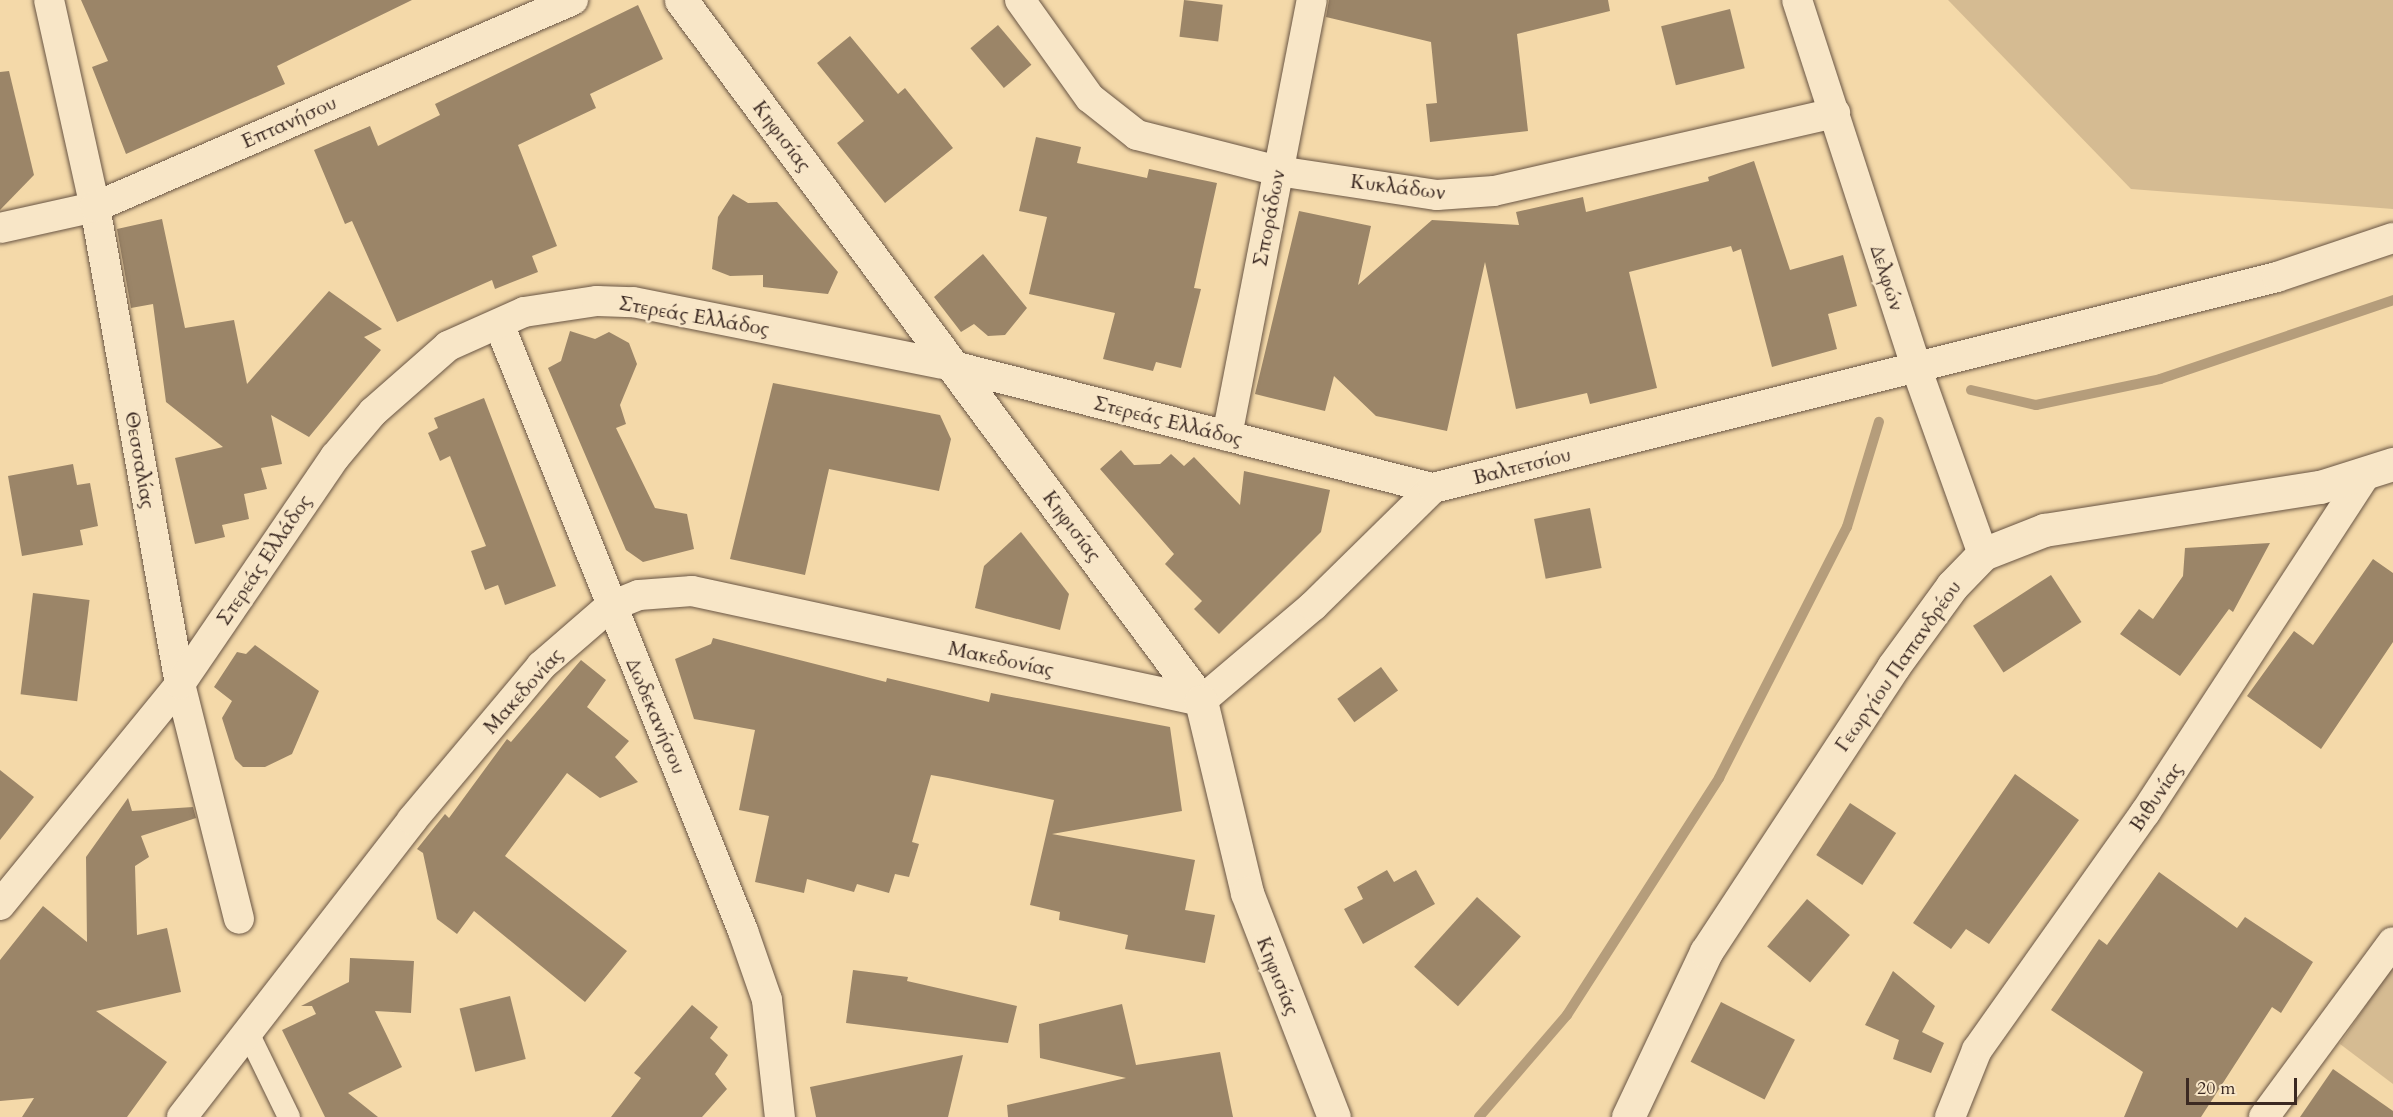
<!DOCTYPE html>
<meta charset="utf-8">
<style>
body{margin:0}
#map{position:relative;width:2393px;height:1117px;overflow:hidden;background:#f4d9a9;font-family:Cardo,serif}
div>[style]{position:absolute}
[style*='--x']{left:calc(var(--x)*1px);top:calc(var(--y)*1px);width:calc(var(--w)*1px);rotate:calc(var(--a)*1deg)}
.green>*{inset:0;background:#d5bb92}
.stream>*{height:10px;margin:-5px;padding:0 5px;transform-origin:5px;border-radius:5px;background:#b59d7b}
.building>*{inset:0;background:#9b8568;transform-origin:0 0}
.roads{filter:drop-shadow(0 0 2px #695544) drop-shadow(0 0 2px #695544)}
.pedestrian>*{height:22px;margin:-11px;padding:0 11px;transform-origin:11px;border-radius:11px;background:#f8e6c7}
.minor>*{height:30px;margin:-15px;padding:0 15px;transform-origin:15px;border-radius:15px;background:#f8e6c7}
.tertiary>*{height:33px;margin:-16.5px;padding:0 16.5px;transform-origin:16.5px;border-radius:16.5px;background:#f8e6c7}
span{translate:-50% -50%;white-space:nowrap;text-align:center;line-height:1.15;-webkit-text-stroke:5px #f8e6c7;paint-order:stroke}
.street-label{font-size:20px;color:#3b2922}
.scale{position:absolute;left:2186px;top:1078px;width:111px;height:27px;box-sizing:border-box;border:3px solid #3b2922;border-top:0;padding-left:8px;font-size:18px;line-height:21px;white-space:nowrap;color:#3b2922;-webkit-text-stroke:4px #f8e6c7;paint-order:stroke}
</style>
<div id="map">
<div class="green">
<div style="clip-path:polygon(1948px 0,2393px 0,2393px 209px,2131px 189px)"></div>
<div style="clip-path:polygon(2393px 965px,2393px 1084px,2340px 1044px)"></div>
</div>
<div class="stream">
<div style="--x:1971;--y:390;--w:67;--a:13"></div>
<div style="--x:2036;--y:405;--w:127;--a:-11.8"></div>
<div style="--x:2160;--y:379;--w:246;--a:-18.7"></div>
<div style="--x:1479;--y:1117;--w:135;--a:-49.2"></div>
<div style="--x:1567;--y:1015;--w:282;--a:-57.3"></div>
<div style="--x:1719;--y:778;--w:282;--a:-63"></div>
<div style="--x:1847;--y:527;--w:110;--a:-73.1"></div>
</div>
<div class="building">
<div style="clip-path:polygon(81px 0,412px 0,277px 66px,285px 84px,126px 154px,92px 67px,108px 61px)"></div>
<div style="left:1184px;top:0;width:39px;height:37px;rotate:7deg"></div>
<div style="clip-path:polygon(1329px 0,1608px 0,1610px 11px,1517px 34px,1528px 131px,1430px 142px,1426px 104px,1437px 103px,1431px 42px,1326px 17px)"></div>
<div style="clip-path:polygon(638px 5px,663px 59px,590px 94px,596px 108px,518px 145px,557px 246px,532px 256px,538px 272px,495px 289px,492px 280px,397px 322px,352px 221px,345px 224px,314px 150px,370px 126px,378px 146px,440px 115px,435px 104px)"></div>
<div style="left:1730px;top:9px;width:61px;height:71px;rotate:76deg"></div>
<div style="left:998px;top:25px;width:52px;height:36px;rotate:50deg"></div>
<div style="clip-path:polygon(850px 36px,898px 94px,905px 88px,953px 148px,885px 203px,837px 143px,864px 121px,817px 63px)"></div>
<div style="clip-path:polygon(9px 71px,34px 175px,0 210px,0 72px)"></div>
<div style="clip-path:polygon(1036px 137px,1081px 147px,1077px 163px,1147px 178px,1149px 169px,1217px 183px,1194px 288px,1201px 289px,1181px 368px,1156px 362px,1153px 371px,1103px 359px,1115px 313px,1029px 294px,1047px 217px,1019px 211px)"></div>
<div style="clip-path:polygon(1754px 161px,1790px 270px,1843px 255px,1857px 306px,1828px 314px,1837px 349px,1772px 367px,1741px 249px,1733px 252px,1731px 246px,1629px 272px,1657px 388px,1590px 404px,1587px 393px,1516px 409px,1485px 262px,1447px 431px,1376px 416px,1334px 376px,1325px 411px,1255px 394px,1299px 211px,1371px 226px,1358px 285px,1432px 220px,1519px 225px,1516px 212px,1583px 197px,1586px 212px,1709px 181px,1708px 177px)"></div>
<div style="clip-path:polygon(733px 194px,748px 203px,777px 202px,838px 272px,828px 294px,763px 287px,763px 275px,730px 276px,712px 269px,718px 217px)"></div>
<div style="clip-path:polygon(162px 219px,185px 328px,234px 320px,247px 384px,329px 291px,382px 329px,364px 337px,381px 350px,309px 437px,271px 415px,282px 464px,261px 468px,267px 489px,244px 494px,249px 519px,222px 525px,225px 537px,195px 544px,175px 458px,223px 447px,166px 402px,153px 304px,131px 308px,117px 229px)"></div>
<div style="clip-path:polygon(983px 254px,1027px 308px,1005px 335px,988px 336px,974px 324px,961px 332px,934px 297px)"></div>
<div style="clip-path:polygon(570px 331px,595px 339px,609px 332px,629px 343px,637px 364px,620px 405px,626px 424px,616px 428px,655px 508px,687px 514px,694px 549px,643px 562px,626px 550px,548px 368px,561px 361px)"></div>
<div style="clip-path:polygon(773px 383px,940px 415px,951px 439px,939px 491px,829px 469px,805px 575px,730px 559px)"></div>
<div style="clip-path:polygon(484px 398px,556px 586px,505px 605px,498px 585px,485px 590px,471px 551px,486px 546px,450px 456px,440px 461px,428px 433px,438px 428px,434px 418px)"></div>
<div style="clip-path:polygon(1121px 450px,1134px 465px,1160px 464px,1171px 454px,1184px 466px,1194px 457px,1240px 505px,1244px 471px,1330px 490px,1321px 532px,1219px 634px,1194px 609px,1202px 601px,1165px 564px,1174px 554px,1100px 469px)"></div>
<div style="clip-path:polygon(73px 464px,77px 485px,90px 483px,98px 526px,80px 530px,83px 545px,22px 556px,8px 476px)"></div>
<div style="left:1590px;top:508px;width:61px;height:57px;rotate:79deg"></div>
<div style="clip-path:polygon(1021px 532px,1069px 594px,1060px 630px,975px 608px,984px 566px)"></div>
<div style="clip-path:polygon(2270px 543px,2233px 612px,2229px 609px,2180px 676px,2120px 634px,2139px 609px,2153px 619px,2183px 576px,2185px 548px)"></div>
<div style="clip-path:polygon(2373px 559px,2393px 573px,2393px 642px,2321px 749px,2247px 696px,2294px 631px,2313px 645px)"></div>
<div style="left:2051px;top:575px;width:56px;height:93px;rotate:57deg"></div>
<div style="left:33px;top:593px;width:57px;height:102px;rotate:7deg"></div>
<div style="clip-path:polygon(713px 638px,886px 682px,887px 678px,989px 702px,991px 693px,1170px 727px,1182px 811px,1052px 834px,1195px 860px,1185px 910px,1215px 915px,1205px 963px,1125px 949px,1128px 935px,1059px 920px,1060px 912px,1030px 905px,1054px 800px,948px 778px,931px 775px,912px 842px,919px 844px,909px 877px,895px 874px,889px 893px,857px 884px,854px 892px,807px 879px,804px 893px,755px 882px,769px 816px,739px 810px,755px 730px,694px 719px,675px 659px,711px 644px)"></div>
<div style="clip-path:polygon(255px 645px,319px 691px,292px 754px,265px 767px,243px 767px,235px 759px,222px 718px,232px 701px,214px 687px,237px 652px,246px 654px)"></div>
<div style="clip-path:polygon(581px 660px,606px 680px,587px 707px,629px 741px,615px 757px,638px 782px,600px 798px,567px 773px,505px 856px,627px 951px,585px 1002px,474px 911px,457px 934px,437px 919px,423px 853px,417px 849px,445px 814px,449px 818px,507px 739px,511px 742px)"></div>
<div style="left:1381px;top:667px;width:29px;height:54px;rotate:54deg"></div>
<div style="clip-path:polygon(0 770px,34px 797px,0 840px)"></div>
<div style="clip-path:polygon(2015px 774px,2079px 820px,1989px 944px,1966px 929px,1951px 949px,1913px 923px)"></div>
<div style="clip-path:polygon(128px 798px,132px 811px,193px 807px,196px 818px,141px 836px,149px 857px,135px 866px,137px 935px,167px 928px,181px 992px,96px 1011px,167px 1062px,127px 1117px,22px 1117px,34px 1098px,0 1101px,0 960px,43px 906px,87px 942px,86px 857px)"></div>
<div style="left:1850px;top:803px;width:55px;height:62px;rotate:33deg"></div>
<div style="clip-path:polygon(1387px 870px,1394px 882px,1416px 870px,1435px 904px,1363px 944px,1344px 909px,1363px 899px,1357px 887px)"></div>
<div style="clip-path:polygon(2159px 872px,2237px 928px,2245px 917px,2313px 962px,2281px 1013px,2272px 1007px,2201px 1117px,2124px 1117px,2143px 1072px,2051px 1010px,2099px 939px,2107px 945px)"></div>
<div style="left:1477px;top:897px;width:59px;height:94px;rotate:42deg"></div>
<div style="left:1807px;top:899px;width:56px;height:62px;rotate:40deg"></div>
<div style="clip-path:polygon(350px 958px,414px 961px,411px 1013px,375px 1011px,402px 1067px,348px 1093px,378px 1117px,325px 1117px,282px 1030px,316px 1014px,312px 1006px,301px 1006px,349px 982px)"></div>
<div style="clip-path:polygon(853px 970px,908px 977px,907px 981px,1017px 1006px,1008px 1043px,846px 1023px)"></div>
<div style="clip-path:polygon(1893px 971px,1935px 1006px,1922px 1032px,1944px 1043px,1931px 1073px,1893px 1059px,1899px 1040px,1865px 1025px)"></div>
<div style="left:510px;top:996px;width:65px;height:52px;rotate:76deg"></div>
<div style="left:1721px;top:1002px;width:83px;height:67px;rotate:27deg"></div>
<div style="clip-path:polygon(1122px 1004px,1136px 1065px,1220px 1052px,1233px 1117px,1008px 1117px,1007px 1105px,1126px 1078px,1040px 1058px,1039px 1024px)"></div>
<div style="clip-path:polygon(692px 1005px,718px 1027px,710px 1038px,728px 1055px,715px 1074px,727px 1089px,702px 1117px,611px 1117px,641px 1078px,634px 1073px)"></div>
<div style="clip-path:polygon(963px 1055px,948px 1117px,816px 1117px,810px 1087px)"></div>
<div style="clip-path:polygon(2333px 1069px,2393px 1111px,2393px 1117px,2300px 1117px)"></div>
</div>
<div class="roads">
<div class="pedestrian">
<div style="--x:249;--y:1035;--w:91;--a:64"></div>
</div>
<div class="minor">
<div style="--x:49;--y:0;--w:212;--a:77.5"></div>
<div style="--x:95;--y:207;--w:485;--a:79.9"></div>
<div style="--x:180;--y:684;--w:242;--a:75.9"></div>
<div style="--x:1020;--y:0;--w:120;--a:54.5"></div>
<div style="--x:1090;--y:98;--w:60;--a:38.2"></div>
<div style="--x:1137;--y:135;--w:146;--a:14.3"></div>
<div style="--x:1278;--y:171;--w:161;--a:8.6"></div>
<div style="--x:1437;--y:195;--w:57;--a:-4"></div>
<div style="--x:1494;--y:191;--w:350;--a:-12.9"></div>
<div style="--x:1797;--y:0;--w:389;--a:72"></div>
<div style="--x:1917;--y:370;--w:195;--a:70.3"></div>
<div style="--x:0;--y:228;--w:97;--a:-12.5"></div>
<div style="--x:95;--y:207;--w:521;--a:-23.42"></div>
<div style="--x:499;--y:324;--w:654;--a:68.1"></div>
<div style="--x:743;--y:931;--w:73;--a:70.8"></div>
<div style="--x:767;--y:1000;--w:118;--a:83.7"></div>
<div style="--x:1227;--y:436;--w:444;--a:-79"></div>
<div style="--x:0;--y:905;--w:285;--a:-50.8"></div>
<div style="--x:180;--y:684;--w:275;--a:-55.7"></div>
<div style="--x:335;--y:457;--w:59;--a:-49.8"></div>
<div style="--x:373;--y:412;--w:100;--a:-41.3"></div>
<div style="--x:448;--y:346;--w:83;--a:-24.1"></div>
<div style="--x:524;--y:312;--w:74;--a:-8.6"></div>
<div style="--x:597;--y:301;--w:36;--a:2"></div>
<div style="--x:633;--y:302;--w:326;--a:11.3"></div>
<div style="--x:953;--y:366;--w:495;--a:14.3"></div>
<div style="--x:182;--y:1117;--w:376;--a:-52.2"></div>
<div style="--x:412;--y:820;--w:201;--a:-50"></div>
<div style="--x:541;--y:666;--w:90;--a:-40.9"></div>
<div style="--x:609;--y:607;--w:32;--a:-22"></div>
<div style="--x:639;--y:595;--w:53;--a:-4.3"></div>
<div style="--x:692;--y:591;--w:521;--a:12.19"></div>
<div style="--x:1201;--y:701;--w:147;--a:-40.3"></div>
<div style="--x:1313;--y:606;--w:168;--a:-44.5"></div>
<div style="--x:1433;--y:488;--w:870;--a:-14.04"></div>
<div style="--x:2277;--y:277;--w:122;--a:-18.6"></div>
<div style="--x:1950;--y:1117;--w:72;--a:-68.1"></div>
<div style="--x:1977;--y:1050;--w:291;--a:-54.7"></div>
<div style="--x:2145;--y:813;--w:402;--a:-56.9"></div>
<div style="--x:2264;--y:1117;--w:217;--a:-53.6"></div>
</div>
<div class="tertiary">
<div style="--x:681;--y:0;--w:873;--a:53.43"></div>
<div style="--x:1201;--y:701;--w:197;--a:76.5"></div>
<div style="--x:1247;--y:893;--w:240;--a:68.8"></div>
<div style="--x:1628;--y:1117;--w:183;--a:-64.7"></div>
<div style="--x:1706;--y:952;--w:341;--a:-56.7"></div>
<div style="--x:1893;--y:667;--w:100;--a:-53.9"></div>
<div style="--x:1952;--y:586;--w:45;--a:-45.9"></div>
<div style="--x:1983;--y:554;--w:66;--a:-21.5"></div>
<div style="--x:2044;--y:530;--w:279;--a:-8.9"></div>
<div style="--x:2320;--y:487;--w:77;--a:-17.5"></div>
</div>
</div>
<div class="street-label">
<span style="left:289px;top:122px;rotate:-24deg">Επτανήσου</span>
<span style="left:782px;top:136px;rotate:53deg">Κηφισίας</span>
<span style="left:1398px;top:187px;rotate:7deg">Κυκλάδων</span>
<span style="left:1269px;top:218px;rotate:-79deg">Σποράδων</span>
<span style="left:1887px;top:278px;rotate:72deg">Δελφών</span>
<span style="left:694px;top:316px;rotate:10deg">Στερεάς Ελλάδος</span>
<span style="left:1168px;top:421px;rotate:14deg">Στερεάς Ελλάδος</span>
<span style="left:140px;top:460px;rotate:80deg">Θεσσαλίας</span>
<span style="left:1522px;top:466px;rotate:-14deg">Βαλτετσίου</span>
<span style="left:1072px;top:526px;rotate:53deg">Κηφισίας</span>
<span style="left:264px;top:560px;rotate:-56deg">Στερεάς Ελλάδος</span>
<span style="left:1001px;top:659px;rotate:12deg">Μακεδονίας</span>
<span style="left:1898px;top:666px;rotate:-55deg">Γεωργίου Παπανδρέου</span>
<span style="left:523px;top:691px;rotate:-48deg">Μακεδονίας</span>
<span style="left:656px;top:716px;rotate:67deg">Δωδεκανήσου</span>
<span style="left:2156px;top:797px;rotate:-56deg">Βιθυνίας</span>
<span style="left:1278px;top:976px;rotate:68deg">Κηφισίας</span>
</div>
<div class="scale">20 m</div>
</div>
